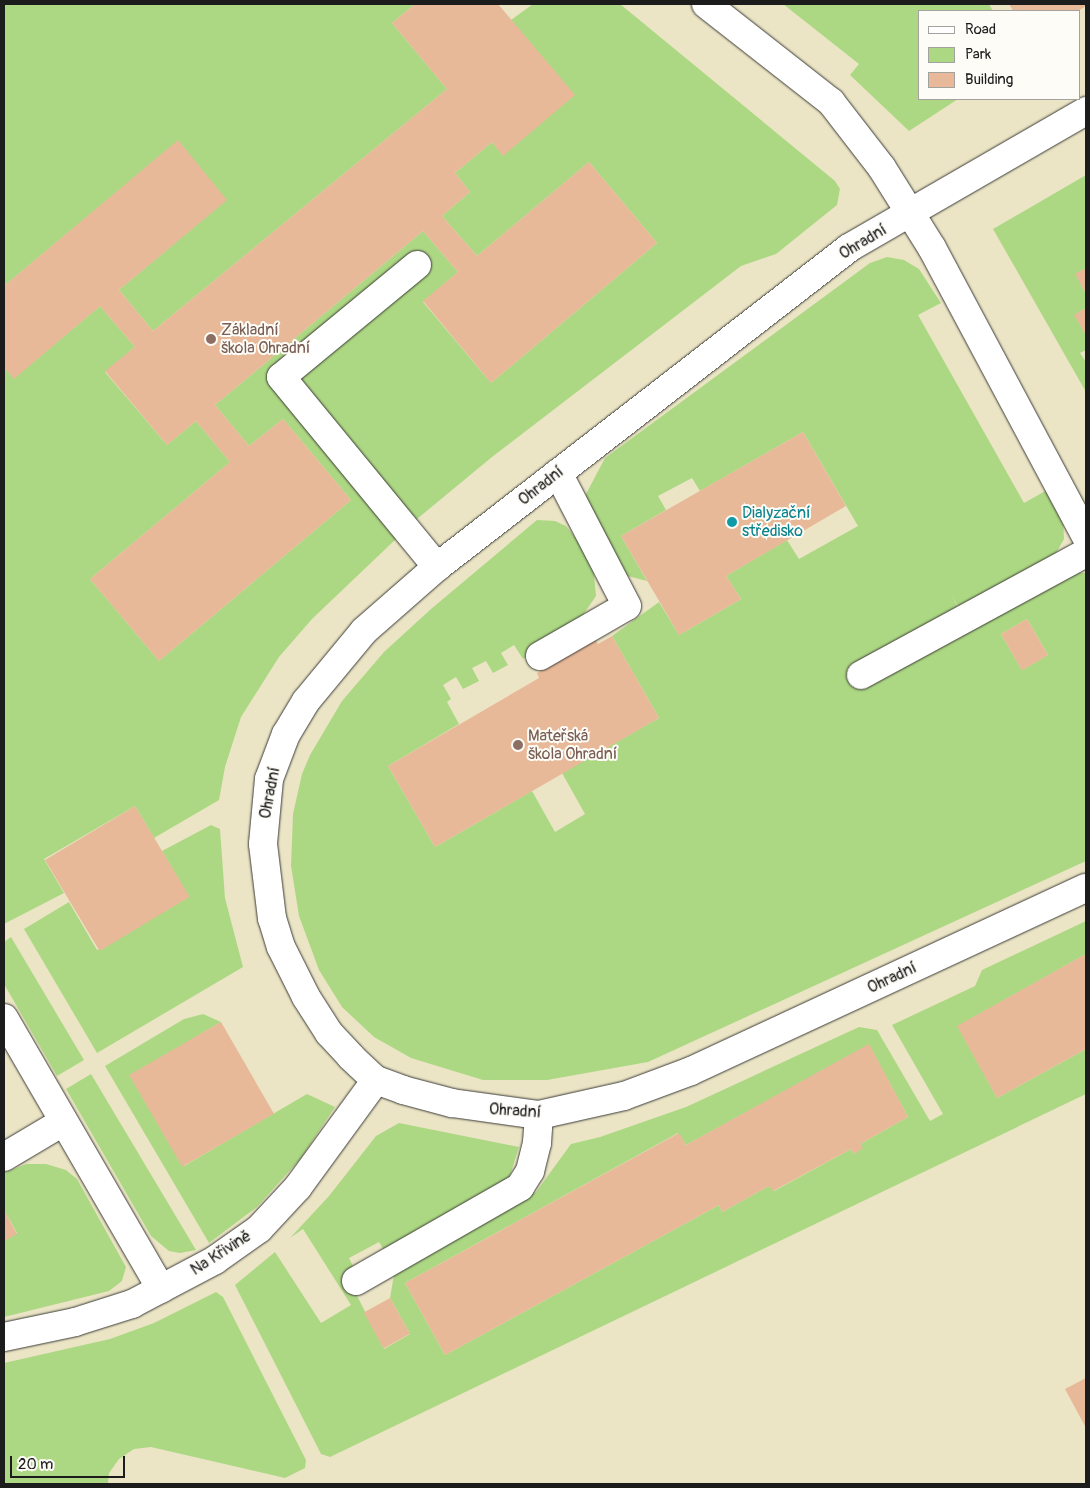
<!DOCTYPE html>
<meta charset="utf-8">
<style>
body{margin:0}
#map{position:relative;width:1090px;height:1488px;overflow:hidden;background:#ebe5c6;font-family:Pangolin,sans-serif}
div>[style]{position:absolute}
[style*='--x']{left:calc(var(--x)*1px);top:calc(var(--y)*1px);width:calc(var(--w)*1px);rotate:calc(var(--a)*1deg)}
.green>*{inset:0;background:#add883}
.building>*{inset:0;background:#e8b998;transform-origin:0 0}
.roads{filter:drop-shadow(0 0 1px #3b3a36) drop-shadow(0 0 1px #3b3a36)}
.minor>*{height:28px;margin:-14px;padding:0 14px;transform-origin:14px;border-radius:14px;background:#fff}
.dots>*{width:14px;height:14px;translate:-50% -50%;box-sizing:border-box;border:2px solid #fdfcf7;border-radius:50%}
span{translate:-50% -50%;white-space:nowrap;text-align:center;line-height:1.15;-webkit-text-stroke:4px #fdfcf7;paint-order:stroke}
.street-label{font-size:16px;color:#1c1c1c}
.education-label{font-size:16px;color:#785e54}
.left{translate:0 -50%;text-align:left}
.culture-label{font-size:16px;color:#0d838f}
.frame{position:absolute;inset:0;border:5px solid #1c1c1c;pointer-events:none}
.legend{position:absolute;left:918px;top:10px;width:162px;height:90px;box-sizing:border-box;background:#fdfcf7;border:1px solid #a3a29f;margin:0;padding:6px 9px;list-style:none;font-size:15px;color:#1c1c1c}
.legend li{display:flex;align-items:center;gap:10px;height:25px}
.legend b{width:25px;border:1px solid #a3a29f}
.scale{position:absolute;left:10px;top:1456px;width:115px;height:22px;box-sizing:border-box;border:2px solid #1c1c1c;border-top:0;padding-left:6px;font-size:15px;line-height:18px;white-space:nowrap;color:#1c1c1c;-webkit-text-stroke:4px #fdfcf7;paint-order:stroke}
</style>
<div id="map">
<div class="green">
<div style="clip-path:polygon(4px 4px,415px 4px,392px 23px,447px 89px,153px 331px,119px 290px,226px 200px,178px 141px,4px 286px)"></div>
<div style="clip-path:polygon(533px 4px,620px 4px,835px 181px,840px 189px,837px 205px,776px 254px,741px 266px,492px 457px,417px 519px,312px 619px,279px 657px,241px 717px,225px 767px,219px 800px,154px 838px,135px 806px,44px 859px,64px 893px,4px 924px,4px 367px,14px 378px,100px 306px,135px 347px,105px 372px,167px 445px,196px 421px,230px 462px,90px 579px,159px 661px,351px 500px,283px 419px,249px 446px,215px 405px,423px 231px,458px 272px,423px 302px,491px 383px,657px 243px,589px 162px,477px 256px,442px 216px,470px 192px,455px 173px,492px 142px,503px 155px,511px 20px)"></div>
<div style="clip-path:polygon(783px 4px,989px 4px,993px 11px,919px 11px,919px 99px,958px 99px,909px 131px,850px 75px,859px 64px)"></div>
<div style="clip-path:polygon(1086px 175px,1086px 268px,1076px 274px,1086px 294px,1086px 308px,1075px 315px,1086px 335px,1086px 350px,1080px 353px,1086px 362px,1086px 392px,993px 229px)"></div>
<div style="clip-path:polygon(evenodd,887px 257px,904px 260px,919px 269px,941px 303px,918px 315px,1024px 503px,1049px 489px,1063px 517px,1064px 539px,1055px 555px,961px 611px,951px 595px,969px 627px,1068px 573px,1086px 573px,1086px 861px,648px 1062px,547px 1080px,483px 1080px,411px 1058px,374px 1037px,342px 1007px,319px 970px,299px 916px,291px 866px,293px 814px,302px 774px,310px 755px,342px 701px,384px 652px,431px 609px,537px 520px,555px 521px,566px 526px,587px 552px,593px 565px,596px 596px,574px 628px,523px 659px,514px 645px,501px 653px,508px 665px,493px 673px,486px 661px,472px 668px,479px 681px,463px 689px,456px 677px,443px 685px,451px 699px,447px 702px,459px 724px,388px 766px,435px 847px,532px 791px,555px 832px,585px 814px,562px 773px,659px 718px,612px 636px,659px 602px,679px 635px,741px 599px,726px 576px,787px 540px,799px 559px,858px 526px,803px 432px,700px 491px,692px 478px,658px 496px,666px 510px,621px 536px,647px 581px,620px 574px,588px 507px,586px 494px,605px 458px,870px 263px,887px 257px,1027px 619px,1048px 655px,1022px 670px,1001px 634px,1027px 619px)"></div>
<div style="clip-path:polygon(211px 825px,220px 829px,225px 898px,243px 967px,97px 1053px,24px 929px,69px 902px,97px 950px,189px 897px,162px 851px)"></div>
<div style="clip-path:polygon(evenodd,1086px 921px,1086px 954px,958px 1026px,997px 1098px,1086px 1049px,1086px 1094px,330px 1457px,321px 1454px,235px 1285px,275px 1252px,321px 1323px,351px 1305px,303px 1229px,290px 1238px,329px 1196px,376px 1136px,399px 1123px,519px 1147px,507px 1185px,385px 1252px,379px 1242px,349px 1258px,354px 1268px,346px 1274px,384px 1349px,410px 1334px,390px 1298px,395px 1269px,536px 1192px,571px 1144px,600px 1137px,686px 1107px,859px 1027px,877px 1030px,930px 1121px,943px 1114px,892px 1025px,975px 986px,982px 970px,1086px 921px,869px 1045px,908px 1117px,860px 1144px,862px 1148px,854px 1154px,851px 1149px,774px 1191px,769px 1186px,722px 1212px,719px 1205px,445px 1355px,405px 1283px,678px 1133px,686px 1145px,869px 1045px)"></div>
<div style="clip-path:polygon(11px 937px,84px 1060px,57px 1076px,4px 984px,4px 942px)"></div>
<div style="clip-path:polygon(203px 1014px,221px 1022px,130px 1076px,184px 1166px,307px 1094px,335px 1107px,301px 1158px,257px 1207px,209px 1243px,105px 1066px,184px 1019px)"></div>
<div style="clip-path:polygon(91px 1074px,196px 1250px,180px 1253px,169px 1251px,151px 1236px,66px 1089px)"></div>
<div style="clip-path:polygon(26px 1164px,46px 1164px,66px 1170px,77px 1179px,126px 1267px,122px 1281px,109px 1291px,4px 1317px,4px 1241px,17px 1233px,4px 1210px,4px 1173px)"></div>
<div style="clip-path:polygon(216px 1292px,223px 1297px,306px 1460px,305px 1468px,285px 1478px,151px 1447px,134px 1449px,119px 1459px,109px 1473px,108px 1484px,4px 1484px,4px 1363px,110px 1339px,154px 1323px)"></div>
</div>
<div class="building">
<div style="clip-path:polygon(415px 4px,498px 4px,575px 95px,503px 156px,492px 142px,455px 173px,470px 192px,442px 216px,477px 256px,589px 162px,657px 243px,491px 383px,423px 301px,458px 272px,423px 231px,215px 405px,249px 446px,283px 419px,351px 500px,159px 661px,90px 579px,230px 462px,196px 421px,167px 445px,105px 371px,135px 347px,100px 306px,14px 379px,4px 367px,4px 286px,178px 140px,227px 200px,119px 290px,153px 331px,447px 89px,392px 23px)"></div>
<div style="clip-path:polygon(1009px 4px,1086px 4px,1086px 6px,1078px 11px,1013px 11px)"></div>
<div style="clip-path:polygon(1086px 268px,1086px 294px,1075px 274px)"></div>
<div style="clip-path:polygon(1086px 308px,1086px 335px,1074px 315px)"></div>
<div style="clip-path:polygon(803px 432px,846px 506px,726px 576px,741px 599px,679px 635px,621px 536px)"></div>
<div style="left:1027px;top:619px;width:42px;height:30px;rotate:60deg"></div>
<div style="clip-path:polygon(612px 636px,659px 718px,435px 847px,388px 766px,539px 678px,537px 673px,595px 639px,598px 644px)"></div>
<div style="left:135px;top:806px;width:106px;height:105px;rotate:59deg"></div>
<div style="clip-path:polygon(1086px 954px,1086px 1049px,997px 1098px,957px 1026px)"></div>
<div style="left:221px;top:1022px;width:106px;height:106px;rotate:60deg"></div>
<div style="clip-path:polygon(869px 1044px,908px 1117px,860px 1144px,863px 1148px,854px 1154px,851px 1149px,773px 1191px,769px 1186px,722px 1212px,719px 1205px,445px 1355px,405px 1283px,679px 1133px,686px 1145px)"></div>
<div style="clip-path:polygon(4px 1210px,17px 1234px,4px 1241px)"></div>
<div style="left:390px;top:1298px;width:41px;height:30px;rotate:61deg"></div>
<div style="clip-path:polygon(1086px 1378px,1086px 1428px,1065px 1389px)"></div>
</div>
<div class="roads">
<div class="minor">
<div style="--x:706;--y:4;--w:159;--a:38.1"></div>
<div style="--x:831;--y:102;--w:83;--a:52.3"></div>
<div style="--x:882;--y:168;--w:94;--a:58"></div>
<div style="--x:932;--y:248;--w:327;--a:61.9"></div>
<div style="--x:1086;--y:111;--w:274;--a:150"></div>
<div style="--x:849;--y:248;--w:521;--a:142.25"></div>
<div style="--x:437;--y:567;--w:97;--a:138.8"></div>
<div style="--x:364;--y:631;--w:91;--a:129.6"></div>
<div style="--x:306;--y:701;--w:39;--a:121"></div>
<div style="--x:286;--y:734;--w:48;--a:110.7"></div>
<div style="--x:269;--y:779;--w:65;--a:95.3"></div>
<div style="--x:263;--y:844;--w:75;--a:83.1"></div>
<div style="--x:272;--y:918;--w:30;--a:73"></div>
<div style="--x:281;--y:947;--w:56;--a:63.4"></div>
<div style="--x:306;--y:997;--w:43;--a:57.4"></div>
<div style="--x:329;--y:1033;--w:33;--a:47"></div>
<div style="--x:351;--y:1057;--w:34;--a:43"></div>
<div style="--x:376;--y:1080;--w:29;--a:20"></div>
<div style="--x:403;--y:1090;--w:51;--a:14.9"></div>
<div style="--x:452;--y:1103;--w:88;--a:7.9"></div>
<div style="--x:539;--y:1115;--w:87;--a:-12.6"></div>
<div style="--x:624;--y:1096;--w:72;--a:-20.5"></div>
<div style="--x:691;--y:1071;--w:435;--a:-24.9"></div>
<div style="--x:417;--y:265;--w:176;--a:140.5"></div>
<div style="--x:281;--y:377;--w:246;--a:50.6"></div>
<div style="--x:540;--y:656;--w:100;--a:-29.9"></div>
<div style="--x:627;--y:606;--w:150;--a:-117.4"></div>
<div style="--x:861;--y:675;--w:256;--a:-28.5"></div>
<div style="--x:4;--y:1018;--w:313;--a:59.9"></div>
<div style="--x:4;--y:1157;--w:69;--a:-30.7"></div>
<div style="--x:356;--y:1281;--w:189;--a:-29.8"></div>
<div style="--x:520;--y:1187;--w:19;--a:-58"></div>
<div style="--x:530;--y:1171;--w:29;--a:-76"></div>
<div style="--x:537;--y:1143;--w:28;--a:-86"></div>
<div style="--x:4;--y:1337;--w:73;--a:-11.9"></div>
<div style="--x:75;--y:1322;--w:60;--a:-17.5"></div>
<div style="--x:132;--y:1304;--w:94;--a:-27.9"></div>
<div style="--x:215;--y:1260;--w:54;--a:-35.2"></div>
<div style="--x:259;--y:1229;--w:57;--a:-47.1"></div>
<div style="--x:298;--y:1187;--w:132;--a:-53.9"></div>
</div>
</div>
<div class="dots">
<div style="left:211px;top:339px;background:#8d6e63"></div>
<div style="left:732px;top:522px;background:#0f9aa8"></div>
<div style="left:518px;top:745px;background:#8d6e63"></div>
</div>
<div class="street-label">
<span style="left:863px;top:242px;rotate:-31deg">Ohradní</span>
<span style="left:541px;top:486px;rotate:-38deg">Ohradní</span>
<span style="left:270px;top:793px;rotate:-79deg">Ohradní</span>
<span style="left:892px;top:978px;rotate:-25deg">Ohradní</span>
<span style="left:515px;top:1111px;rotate:4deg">Ohradní</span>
<span style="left:221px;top:1253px;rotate:-33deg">Na Křivině</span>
</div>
<div class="education-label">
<span class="left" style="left:221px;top:339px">Základní<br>škola Ohradní</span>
<span class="left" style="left:528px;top:745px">Mateřská<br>škola Ohradní</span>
</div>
<div class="culture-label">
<span class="left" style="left:742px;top:522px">Dialyzační<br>středisko</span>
</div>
<div class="frame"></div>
<ul class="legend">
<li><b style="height:6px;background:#fff"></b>Road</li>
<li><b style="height:14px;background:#add883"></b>Park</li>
<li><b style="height:14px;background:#e8b998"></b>Building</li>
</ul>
<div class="scale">20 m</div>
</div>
